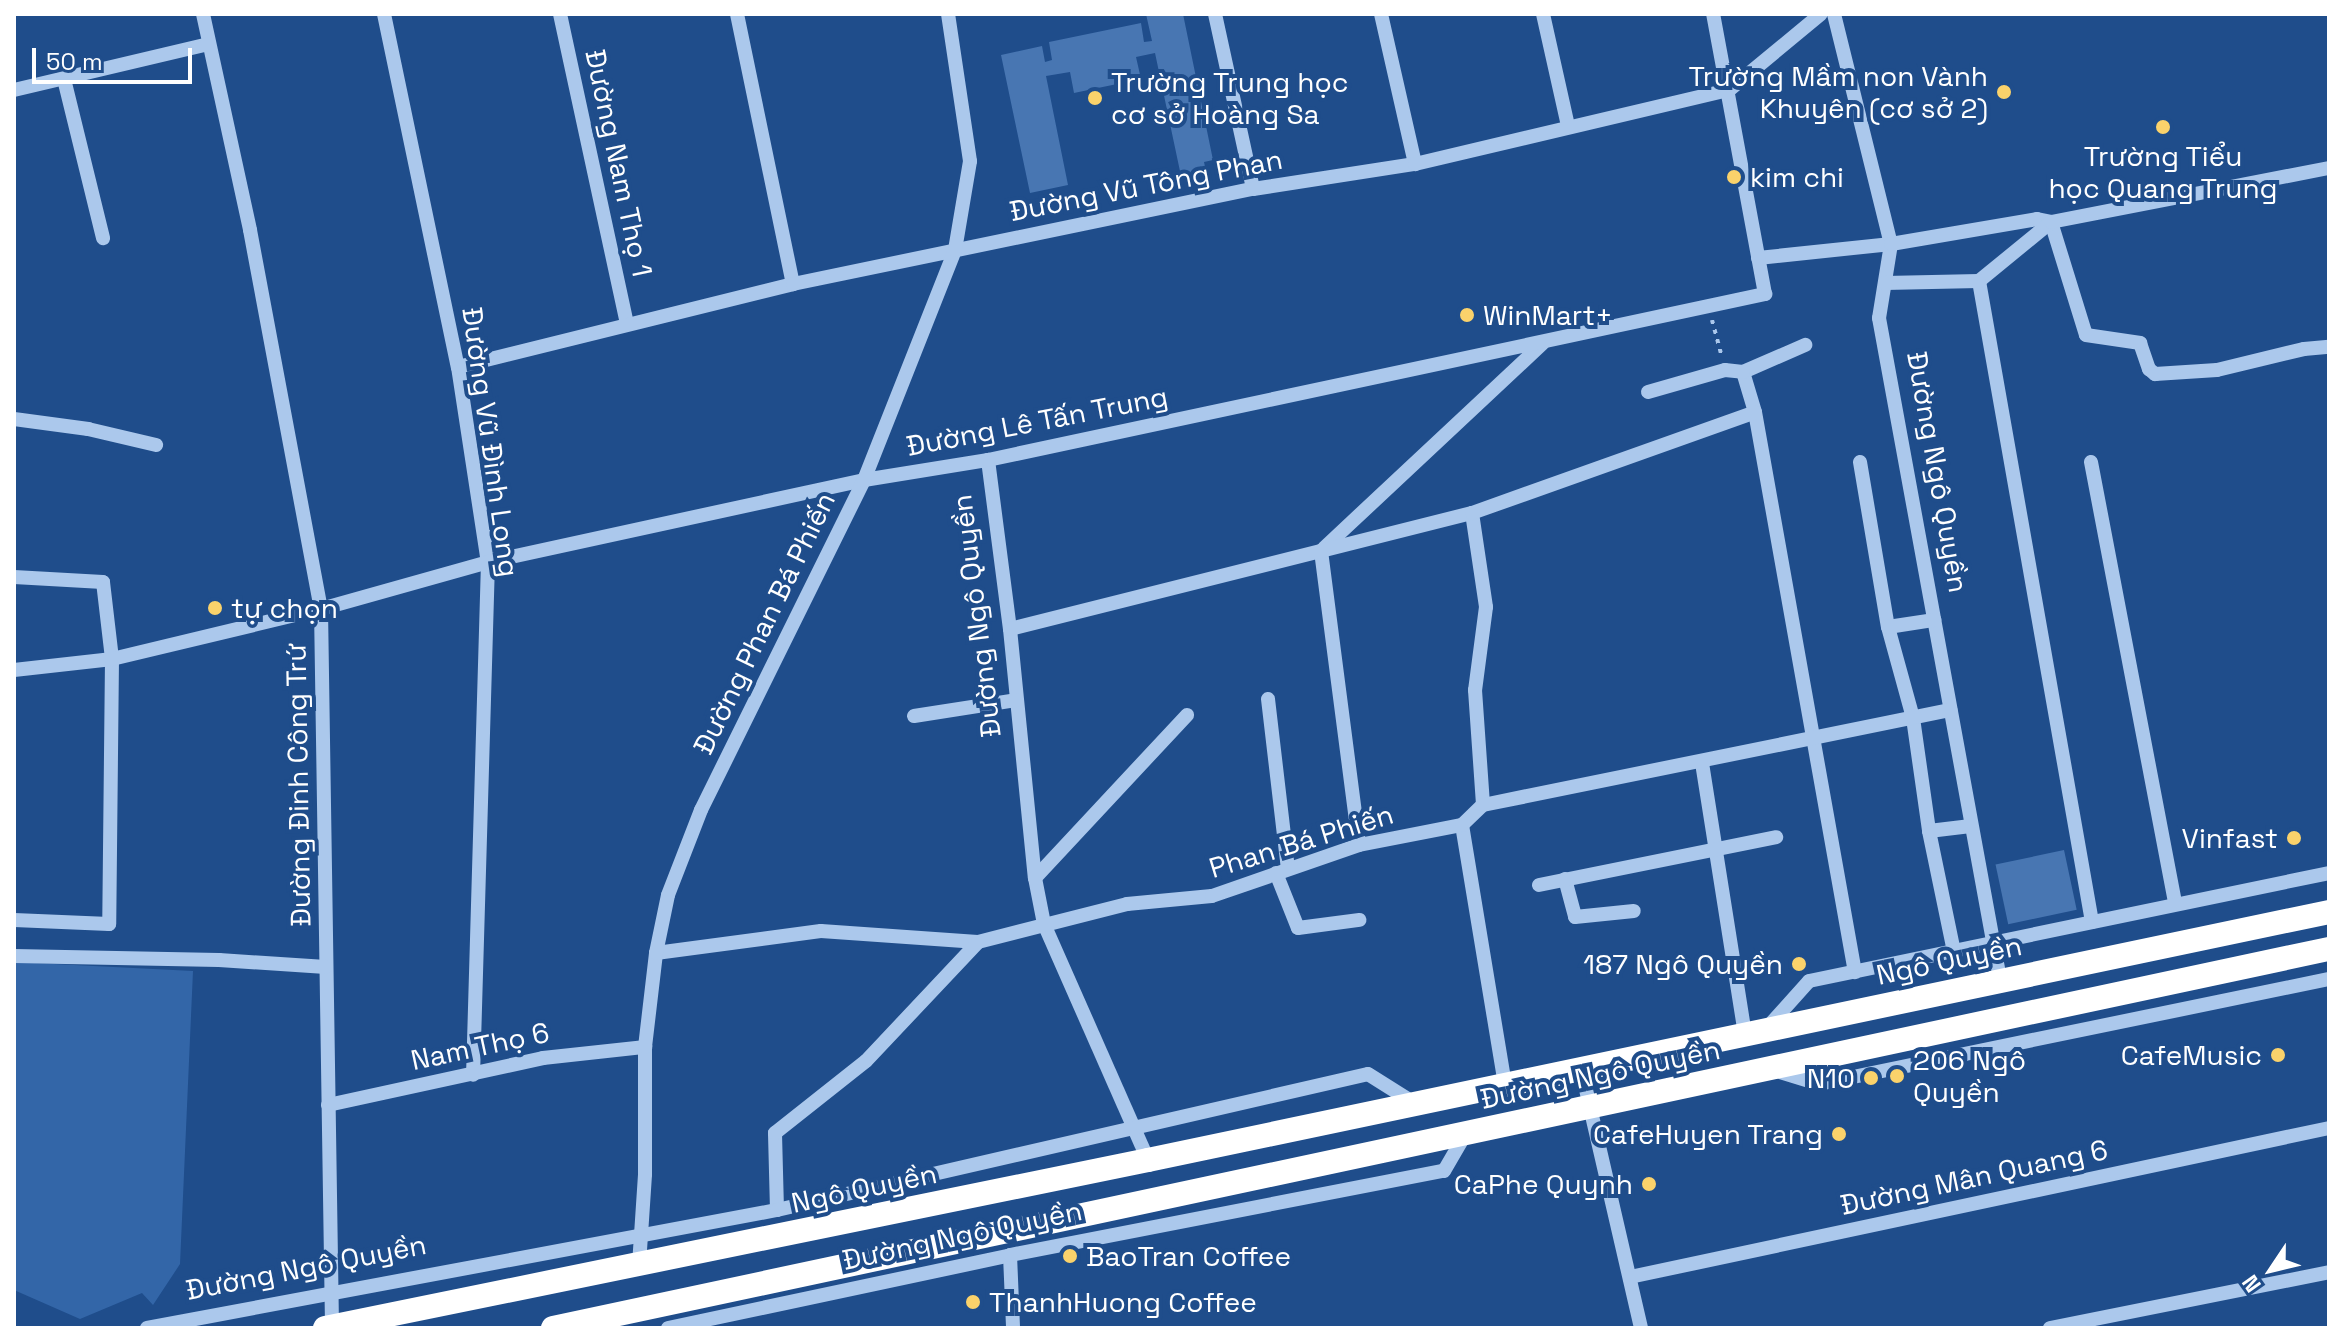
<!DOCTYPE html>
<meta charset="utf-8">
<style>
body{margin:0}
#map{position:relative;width:2343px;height:1342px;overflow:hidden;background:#1f4d8b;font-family:"Space Grotesk",sans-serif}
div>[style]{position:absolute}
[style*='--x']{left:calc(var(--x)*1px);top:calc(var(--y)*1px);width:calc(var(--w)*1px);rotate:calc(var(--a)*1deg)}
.green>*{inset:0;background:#3366a8}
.building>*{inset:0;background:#4876b2;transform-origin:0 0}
.path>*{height:4px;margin-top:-2px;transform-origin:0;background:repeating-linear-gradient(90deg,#abc8ec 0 4px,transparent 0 10px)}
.minor>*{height:14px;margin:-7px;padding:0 7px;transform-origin:7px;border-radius:7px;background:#abc8ec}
.highway>*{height:24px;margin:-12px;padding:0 12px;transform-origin:12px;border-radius:12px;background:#fff}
.dots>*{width:22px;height:22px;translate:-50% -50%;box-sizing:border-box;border:4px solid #1f4d8b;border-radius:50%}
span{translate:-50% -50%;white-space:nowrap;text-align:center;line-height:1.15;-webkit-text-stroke:8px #1f4d8b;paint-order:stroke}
.poi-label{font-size:28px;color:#fff}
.right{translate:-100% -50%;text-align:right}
.left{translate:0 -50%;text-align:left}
.street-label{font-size:28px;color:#fff}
.frame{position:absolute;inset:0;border:16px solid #fff;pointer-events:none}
.north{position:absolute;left:2231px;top:1230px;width:80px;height:80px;-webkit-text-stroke:6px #1f4d8b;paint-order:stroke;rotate:235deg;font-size:22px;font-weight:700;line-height:32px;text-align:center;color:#fff}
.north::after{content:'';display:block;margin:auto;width:28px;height:36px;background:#fff;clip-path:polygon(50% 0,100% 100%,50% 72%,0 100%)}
.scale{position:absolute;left:32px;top:48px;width:160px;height:36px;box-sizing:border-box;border:4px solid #fff;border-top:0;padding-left:10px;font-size:24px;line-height:28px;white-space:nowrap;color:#fff;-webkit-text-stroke:6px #1f4d8b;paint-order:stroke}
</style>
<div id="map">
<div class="green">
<div style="clip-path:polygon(14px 962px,193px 971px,180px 1264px,153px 1305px,142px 1293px,80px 1319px,14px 1290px)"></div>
</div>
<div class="building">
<div style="clip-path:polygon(1146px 14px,1183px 14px,1213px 160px,1204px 162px,1206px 171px,1181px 176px,1155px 53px,1136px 57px,1141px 79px,1074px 93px,1070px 72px,1046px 76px,1068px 185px,1030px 193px,1001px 55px,1042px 46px,1045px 62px,1052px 60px,1049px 42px,1141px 23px,1144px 42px,1152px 41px)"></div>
<div style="left:2064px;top:850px;width:61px;height:70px;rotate:78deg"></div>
</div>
<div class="path">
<div style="--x:1712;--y:320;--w:35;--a:75"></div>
</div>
<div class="minor">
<div style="--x:203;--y:14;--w:221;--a:77.7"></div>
<div style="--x:250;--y:230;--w:386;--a:79.4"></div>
<div style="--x:321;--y:609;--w:719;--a:89.12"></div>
<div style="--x:384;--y:14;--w:361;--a:78.2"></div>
<div style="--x:458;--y:367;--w:197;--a:81.3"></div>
<div style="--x:488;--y:562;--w:513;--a:91.67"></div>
<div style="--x:560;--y:14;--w:316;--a:77.8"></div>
<div style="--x:737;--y:14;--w:276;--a:78.3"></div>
<div style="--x:1215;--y:14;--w:179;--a:77.7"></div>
<div style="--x:1381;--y:14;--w:154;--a:77.2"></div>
<div style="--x:1543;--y:14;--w:115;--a:77.4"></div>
<div style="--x:1834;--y:14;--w:237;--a:76.1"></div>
<div style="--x:1891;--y:244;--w:75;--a:99.2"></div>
<div style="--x:1879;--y:318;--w:672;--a:79.63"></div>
<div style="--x:64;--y:79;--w:164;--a:76.2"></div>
<div style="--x:14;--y:90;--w:200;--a:-13.3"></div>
<div style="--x:1758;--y:258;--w:134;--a:-6"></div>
<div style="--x:1891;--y:244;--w:148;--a:-9.7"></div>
<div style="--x:2037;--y:219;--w:14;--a:12"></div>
<div style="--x:2051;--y:222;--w:118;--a:72.8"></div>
<div style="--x:2086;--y:335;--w:55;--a:8.4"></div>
<div style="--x:2140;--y:343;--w:28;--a:71"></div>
<div style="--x:2149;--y:369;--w:8;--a:40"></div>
<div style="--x:2155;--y:374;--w:62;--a:-3.7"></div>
<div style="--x:2217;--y:370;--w:89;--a:-13.6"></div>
<div style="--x:2304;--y:349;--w:25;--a:-5"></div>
<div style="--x:1979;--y:281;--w:651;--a:80"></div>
<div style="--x:1979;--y:281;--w:93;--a:-39.3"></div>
<div style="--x:2051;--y:222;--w:283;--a:-11"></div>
<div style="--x:1885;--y:283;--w:94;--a:-1.2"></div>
<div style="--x:458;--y:367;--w:345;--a:-13.9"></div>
<div style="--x:793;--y:284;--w:470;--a:-11.7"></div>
<div style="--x:1253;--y:189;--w:164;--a:-8.8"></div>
<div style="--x:1415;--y:164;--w:323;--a:-13.3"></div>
<div style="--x:1729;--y:90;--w:119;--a:-39.6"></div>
<div style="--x:1743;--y:372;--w:42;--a:73.3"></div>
<div style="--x:1755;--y:412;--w:569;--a:79.88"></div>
<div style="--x:1743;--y:372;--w:68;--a:-23.5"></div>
<div style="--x:1648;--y:392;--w:80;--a:-15.9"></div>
<div style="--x:1725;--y:370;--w:18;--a:6"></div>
<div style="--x:14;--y:419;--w:75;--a:7.7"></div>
<div style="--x:88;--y:429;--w:70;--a:13.2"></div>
<div style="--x:988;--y:460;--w:170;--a:82.6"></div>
<div style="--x:1010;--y:629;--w:250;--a:84.3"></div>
<div style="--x:1035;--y:878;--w:47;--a:78.9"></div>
<div style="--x:1044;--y:924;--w:258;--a:66.2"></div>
<div style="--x:1860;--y:462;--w:167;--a:80.4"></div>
<div style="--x:1888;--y:627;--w:94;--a:74.6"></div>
<div style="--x:1913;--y:718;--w:114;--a:81.9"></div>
<div style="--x:1929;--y:831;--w:124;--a:78.3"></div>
<div style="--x:2091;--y:462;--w:450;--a:79.2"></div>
<div style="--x:1472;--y:513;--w:95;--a:81.5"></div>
<div style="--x:1486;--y:607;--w:84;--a:97.5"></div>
<div style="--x:1475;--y:690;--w:115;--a:86"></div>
<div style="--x:1324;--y:548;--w:299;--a:-43.1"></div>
<div style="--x:1321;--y:551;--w:296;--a:82.6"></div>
<div style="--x:14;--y:577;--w:89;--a:3.2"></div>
<div style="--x:103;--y:582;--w:78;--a:83.3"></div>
<div style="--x:112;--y:659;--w:265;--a:90.6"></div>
<div style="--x:109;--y:924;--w:95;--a:-177.6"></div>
<div style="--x:1888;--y:627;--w:47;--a:-8.7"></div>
<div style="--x:1010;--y:629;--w:476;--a:-14.1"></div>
<div style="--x:1472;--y:513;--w:300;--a:-19.6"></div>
<div style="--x:14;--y:670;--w:99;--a:-6.4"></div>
<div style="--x:112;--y:659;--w:215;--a:-13.5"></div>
<div style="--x:321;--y:609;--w:173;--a:-15.7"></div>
<div style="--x:488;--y:562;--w:385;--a:-12.3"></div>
<div style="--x:864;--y:480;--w:126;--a:-9.2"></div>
<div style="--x:988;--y:460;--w:795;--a:-12.06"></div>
<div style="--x:1765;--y:294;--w:285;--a:-100.5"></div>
<div style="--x:1268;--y:699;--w:171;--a:83.3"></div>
<div style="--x:914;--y:716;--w:103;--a:-8.9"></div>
<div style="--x:1702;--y:763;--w:273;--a:81"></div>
<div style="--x:1462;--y:825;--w:263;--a:80.6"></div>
<div style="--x:1929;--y:831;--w:42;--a:-6.8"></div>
<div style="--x:1276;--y:873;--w:59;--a:68.2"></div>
<div style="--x:1298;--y:928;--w:62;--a:-7.5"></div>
<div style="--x:1035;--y:878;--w:223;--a:-47"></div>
<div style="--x:1565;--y:879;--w:39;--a:75"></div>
<div style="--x:1575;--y:917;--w:59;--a:-5.8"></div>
<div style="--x:1539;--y:885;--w:242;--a:-11.4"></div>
<div style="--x:656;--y:953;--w:166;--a:-7.6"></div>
<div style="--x:821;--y:931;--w:157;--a:4"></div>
<div style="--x:978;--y:942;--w:154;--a:-14.3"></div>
<div style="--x:1127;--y:904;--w:85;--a:-5.4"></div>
<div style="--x:1212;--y:896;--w:156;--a:-19.1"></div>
<div style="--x:1359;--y:845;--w:105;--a:-11"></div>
<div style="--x:1462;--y:825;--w:29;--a:-44"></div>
<div style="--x:1483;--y:805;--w:477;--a:-11.5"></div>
<div style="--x:14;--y:956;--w:205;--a:1.1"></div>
<div style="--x:219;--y:960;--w:107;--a:3.7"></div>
<div style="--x:1766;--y:1029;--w:64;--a:-48.1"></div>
<div style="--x:1809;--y:981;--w:531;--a:-11.73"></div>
<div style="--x:1581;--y:1068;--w:267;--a:77"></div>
<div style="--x:1777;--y:1071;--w:44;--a:17.2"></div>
<div style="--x:1819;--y:1084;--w:521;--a:-11.63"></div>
<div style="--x:328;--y:1105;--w:220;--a:-12.3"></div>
<div style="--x:543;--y:1058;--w:103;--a:-6.2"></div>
<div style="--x:777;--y:1210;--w:77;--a:-91.5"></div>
<div style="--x:775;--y:1133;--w:116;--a:-38.4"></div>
<div style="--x:866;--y:1061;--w:163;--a:-46.7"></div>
<div style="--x:1010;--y:1255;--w:73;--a:87.6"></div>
<div style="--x:639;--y:1265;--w:91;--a:-86.2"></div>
<div style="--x:645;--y:1174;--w:127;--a:-90"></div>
<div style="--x:645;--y:1047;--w:95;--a:-83.3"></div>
<div style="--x:656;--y:953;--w:59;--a:-78.3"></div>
<div style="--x:668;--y:895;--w:91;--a:-68.8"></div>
<div style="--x:701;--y:810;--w:368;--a:-63.7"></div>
<div style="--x:864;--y:480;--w:247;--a:-68.4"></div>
<div style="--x:955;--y:250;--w:90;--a:-80.4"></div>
<div style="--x:970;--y:161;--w:149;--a:-98.5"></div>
<div style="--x:1630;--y:1277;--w:715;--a:-12.03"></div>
<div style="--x:147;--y:1328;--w:641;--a:-10.61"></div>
<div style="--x:777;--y:1210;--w:606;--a:-12.96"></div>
<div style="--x:1368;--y:1074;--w:54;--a:32.2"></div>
<div style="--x:668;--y:1328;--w:350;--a:-12"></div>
<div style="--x:1010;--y:1255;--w:442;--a:-11"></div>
<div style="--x:1444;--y:1171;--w:44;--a:-59.9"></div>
<div style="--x:2050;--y:1328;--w:285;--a:-11.3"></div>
</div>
<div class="highway">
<div style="--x:325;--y:1328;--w:840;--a:-11.54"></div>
<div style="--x:1148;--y:1160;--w:1207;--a:-11.86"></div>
<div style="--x:553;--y:1328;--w:1816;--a:-12.05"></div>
</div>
<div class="dots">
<div style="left:2004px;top:92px;background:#fad26b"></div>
<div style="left:1095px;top:98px;background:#fad26b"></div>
<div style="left:2163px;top:127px;background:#fad26b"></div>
<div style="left:1734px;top:177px;background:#fad26b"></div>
<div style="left:1467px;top:315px;background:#fad26b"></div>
<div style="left:215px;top:608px;background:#fad26b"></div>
<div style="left:2294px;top:838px;background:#fad26b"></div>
<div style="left:1799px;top:964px;background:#fad26b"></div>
<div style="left:2278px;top:1055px;background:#fad26b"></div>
<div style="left:1897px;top:1076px;background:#fad26b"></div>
<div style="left:1871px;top:1078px;background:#fad26b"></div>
<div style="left:1839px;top:1134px;background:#fad26b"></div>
<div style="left:1649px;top:1184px;background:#fad26b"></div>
<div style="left:1070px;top:1256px;background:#fad26b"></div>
<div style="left:973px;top:1302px;background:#fad26b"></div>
</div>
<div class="poi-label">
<span class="right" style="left:1988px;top:92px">Trường Mầm non Vành<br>Khuyên (cơ sở 2)</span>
<span class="left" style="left:1111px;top:98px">Trường Trung học<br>cơ sở Hoàng Sa</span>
<span style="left:2163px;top:172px">Trường Tiểu<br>học Quang Trung</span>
<span class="left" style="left:1750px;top:177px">kim chi</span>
<span class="left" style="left:1483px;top:315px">WinMart+</span>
<span class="left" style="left:231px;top:608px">tự chọn</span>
<span class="right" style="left:2278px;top:838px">Vinfast</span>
<span class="right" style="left:1783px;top:964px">187 Ngô Quyền</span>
<span class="right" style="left:2262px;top:1055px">CafeMusic</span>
<span class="left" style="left:1913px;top:1076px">206 Ngô<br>Quyền</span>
<span class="right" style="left:1855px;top:1078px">N10</span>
<span class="right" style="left:1823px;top:1134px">CafeHuyen Trang</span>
<span class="right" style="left:1633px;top:1184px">CaPhe Quynh</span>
<span class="left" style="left:1086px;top:1256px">BaoTran Coffee</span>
<span class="left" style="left:989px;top:1302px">ThanhHuong Coffee</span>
</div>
<div class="street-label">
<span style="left:619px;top:163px;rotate:78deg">Đường Nam Thọ 1</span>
<span style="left:1146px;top:185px;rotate:-11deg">Đường Vũ Tông Phan</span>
<span style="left:1037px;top:421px;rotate:-11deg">Đường Lê Tấn Trung</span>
<span style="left:491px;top:442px;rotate:82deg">Đường Vũ Đình Long</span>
<span style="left:1938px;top:472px;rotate:80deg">Đường Ngô Quyền</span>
<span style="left:976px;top:616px;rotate:-97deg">Đường Ngô Quyền</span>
<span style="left:764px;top:623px;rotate:-64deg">Đường Phan Bá Phiến</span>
<span style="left:298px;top:785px;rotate:-91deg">Đường Đinh Công Trứ</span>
<span style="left:1301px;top:841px;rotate:-17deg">Phan Bá Phiến</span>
<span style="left:1949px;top:960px;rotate:-12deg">Ngô Quyền</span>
<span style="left:480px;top:1046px;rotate:-12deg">Nam Thọ 6</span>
<span style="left:1600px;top:1074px;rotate:-12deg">Đường Ngô Quyền</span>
<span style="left:1974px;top:1177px;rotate:-12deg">Đường Mân Quang 6</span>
<span style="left:864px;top:1188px;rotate:-12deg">Ngô Quyền</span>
<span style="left:962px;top:1235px;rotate:-12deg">Đường Ngô Quyền</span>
<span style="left:306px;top:1267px;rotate:-11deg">Đường Ngô Quyền</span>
</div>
<div class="frame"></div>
<div class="north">N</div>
<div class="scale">50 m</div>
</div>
